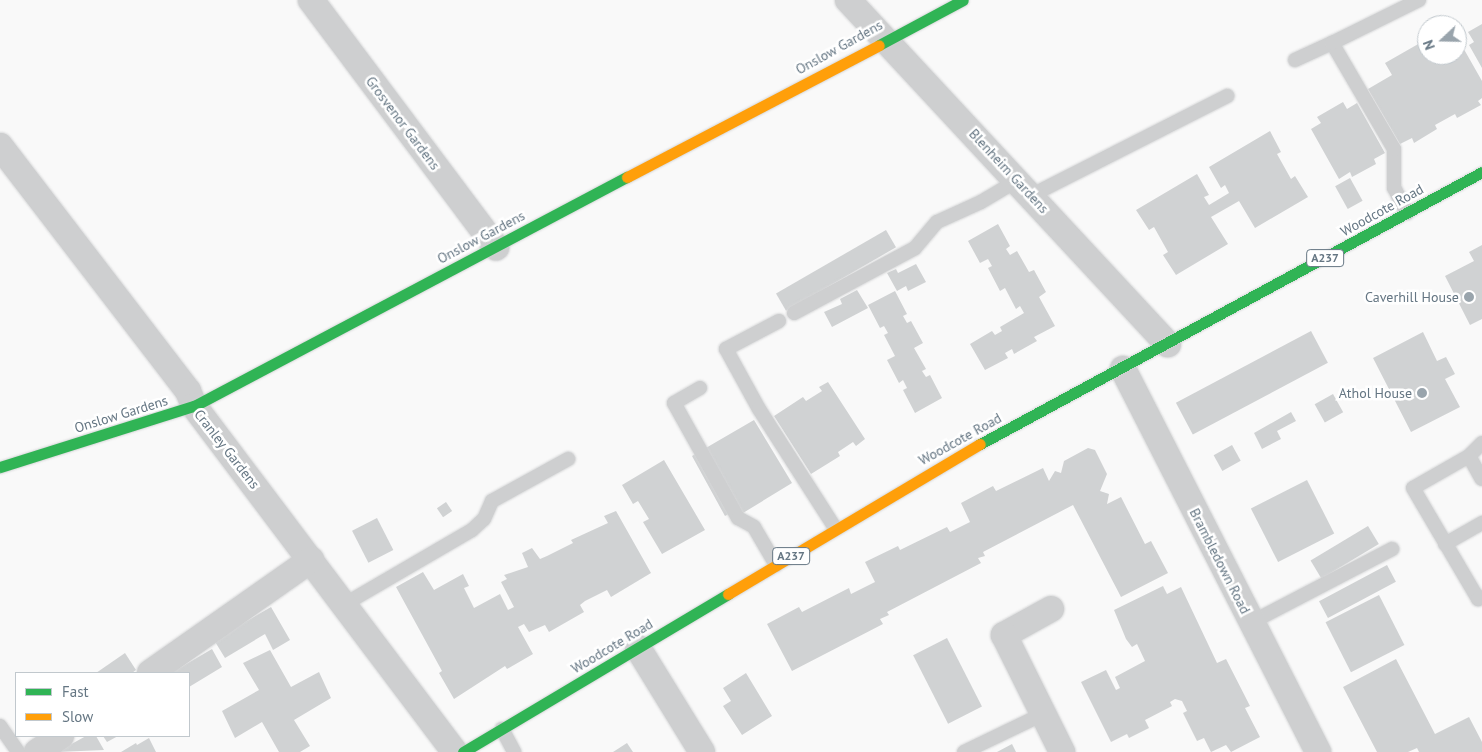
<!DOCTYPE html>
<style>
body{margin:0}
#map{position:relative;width:1482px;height:752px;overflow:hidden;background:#f9f9f9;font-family:"PT Sans",sans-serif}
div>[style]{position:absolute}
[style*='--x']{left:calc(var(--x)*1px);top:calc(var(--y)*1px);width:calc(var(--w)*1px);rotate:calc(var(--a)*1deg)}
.building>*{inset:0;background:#d0d2d3;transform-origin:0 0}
.roads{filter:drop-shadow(0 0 1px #d5d6d7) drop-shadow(0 0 1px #d5d6d7)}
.lane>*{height:14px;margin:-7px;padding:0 7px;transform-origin:7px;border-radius:7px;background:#cecfd0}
.street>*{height:26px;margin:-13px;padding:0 13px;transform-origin:13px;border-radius:13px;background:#cecfd0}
.fast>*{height:11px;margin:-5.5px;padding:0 5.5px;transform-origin:5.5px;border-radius:5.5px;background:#30b455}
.slow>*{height:11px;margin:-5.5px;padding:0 5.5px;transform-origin:5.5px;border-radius:5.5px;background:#ff9f0a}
.dots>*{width:14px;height:14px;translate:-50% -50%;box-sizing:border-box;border:2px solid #fff;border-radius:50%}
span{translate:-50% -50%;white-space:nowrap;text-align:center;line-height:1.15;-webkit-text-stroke:5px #fff;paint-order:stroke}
.shield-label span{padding:1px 4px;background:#fff;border:1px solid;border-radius:4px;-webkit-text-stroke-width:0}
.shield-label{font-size:12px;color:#657683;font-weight:700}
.street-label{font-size:14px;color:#657683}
.poi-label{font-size:14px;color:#657683}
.right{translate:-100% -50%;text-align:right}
.legend{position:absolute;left:15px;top:672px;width:175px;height:65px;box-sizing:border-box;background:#fff;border:1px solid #c1c8cd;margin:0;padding:6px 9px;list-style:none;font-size:15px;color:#657683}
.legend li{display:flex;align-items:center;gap:10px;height:25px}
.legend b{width:25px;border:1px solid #c1c8cd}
.north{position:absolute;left:1417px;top:15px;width:50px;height:50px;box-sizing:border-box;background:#fff;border:1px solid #c1c8cd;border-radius:50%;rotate:249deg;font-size:14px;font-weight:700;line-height:20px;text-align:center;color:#657683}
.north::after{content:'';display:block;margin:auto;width:18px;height:22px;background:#99a4ac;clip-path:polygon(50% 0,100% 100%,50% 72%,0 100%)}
</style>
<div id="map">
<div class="building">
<div style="clip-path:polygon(1482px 24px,1482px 68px,1469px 45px,1474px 42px,1468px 32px)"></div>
<div style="clip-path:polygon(1457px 37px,1482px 81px,1482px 98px,1478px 101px,1481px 105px,1457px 118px,1455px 114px,1435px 125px,1437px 129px,1414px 143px,1412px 138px,1400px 144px,1368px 89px,1392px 75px,1385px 63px,1427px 39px,1427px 55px,1457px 55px)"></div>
<div style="clip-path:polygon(1343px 102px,1347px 109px,1357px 103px,1385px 153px,1374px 159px,1376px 164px,1352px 177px,1350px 172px,1339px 179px,1311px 129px,1321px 123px,1317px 117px)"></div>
<div style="clip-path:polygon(1270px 131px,1281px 152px,1277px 154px,1291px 179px,1295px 176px,1308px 197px,1255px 228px,1239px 201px,1211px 217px,1228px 244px,1176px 275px,1163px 255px,1168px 252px,1154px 227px,1149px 230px,1136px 210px,1197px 174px,1209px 195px,1204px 197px,1209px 205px,1229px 193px,1225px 185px,1221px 188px,1209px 167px)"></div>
<div style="left:1350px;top:178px;width:26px;height:17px;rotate:61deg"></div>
<div style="clip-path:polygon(998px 224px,1010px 246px,1006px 249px,1010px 255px,1017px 251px,1029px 272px,1034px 270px,1046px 292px,1039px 297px,1055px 326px,1034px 337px,1037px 341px,1014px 354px,1012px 349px,1005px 353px,1008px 358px,985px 370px,970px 344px,992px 331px,995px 335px,1002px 331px,1000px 327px,1024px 313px,1020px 306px,1016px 309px,1005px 288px,1000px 291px,988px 268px,992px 266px,988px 259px,980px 263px,968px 241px)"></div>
<div style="left:886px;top:230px;width:20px;height:127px;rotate:60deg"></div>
<div style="clip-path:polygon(1482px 245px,1482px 319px,1470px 325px,1445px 276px,1474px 261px,1469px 252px)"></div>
<div style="clip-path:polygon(916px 264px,926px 282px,908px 291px,906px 286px,897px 291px,887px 273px,896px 269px,898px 273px)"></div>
<div style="clip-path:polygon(857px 290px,868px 308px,832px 327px,824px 312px,842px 304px,840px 299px)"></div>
<div style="clip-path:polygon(895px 291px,907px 314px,903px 316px,907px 323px,911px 321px,923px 343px,914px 348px,926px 369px,922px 371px,926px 377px,930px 375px,942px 398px,915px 413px,903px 390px,907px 388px,903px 380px,899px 383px,887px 360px,895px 356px,884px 335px,888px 333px,884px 326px,880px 328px,868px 305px)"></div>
<div style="left:1311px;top:331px;width:36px;height:153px;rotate:62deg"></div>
<div style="clip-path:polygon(1423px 332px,1437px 361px,1446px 357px,1455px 374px,1445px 379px,1460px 407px,1411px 432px,1373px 358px)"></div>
<div style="clip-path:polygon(828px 382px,865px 439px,856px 446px,853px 442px,838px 452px,840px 456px,811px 474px,774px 416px,803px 397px,806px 401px,822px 391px,819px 387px)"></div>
<div style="left:1333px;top:394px;width:21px;height:21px;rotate:61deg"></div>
<div style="clip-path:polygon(1291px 412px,1296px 421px,1277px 431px,1281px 439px,1262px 449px,1254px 433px)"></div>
<div style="clip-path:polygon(754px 420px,792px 483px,743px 513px,740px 508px,725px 516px,692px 456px)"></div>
<div style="left:1232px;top:445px;width:18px;height:21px;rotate:61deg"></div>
<div style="clip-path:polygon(1088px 448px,1095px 450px,1107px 474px,1100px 491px,1109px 494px,1107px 504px,1121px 497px,1145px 544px,1151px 541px,1168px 573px,1121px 597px,1073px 505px,983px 552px,985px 556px,978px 558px,981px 563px,887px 612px,889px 615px,880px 619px,883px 624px,792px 671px,767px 624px,799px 607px,802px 612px,849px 588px,851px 594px,875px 582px,865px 562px,898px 546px,900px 550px,947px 527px,950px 532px,970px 522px,961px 503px,993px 486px,996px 491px,1043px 468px,1049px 481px,1055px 471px,1061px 473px,1064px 461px)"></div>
<div style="clip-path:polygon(664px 460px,705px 530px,662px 554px,643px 522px,649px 519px,638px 501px,633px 504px,622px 485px)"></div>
<div style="left:1307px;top:480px;width:60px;height:63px;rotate:63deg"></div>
<div style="left:446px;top:502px;width:11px;height:11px;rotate:56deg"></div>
<div style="clip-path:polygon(616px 511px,651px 573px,611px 597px,607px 590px,585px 601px,580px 605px,584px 612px,549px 632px,545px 625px,529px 632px,524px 624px,518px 627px,533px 654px,507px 669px,505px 666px,454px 699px,439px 673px,442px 671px,396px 587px,423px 572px,434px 590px,463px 574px,469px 586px,464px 588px,474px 608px,500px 594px,508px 610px,514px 607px,501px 582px,507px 579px,504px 575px,528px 567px,522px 553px,532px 548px,540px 559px,547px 556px,573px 543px,571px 540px,608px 523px,604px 516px)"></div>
<div style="left:377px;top:518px;width:36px;height:28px;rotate:63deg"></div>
<div style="left:1368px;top:526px;width:21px;height:67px;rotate:59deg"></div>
<div style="left:1387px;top:565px;width:19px;height:77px;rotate:62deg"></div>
<div style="clip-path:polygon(1163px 586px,1167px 594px,1181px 587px,1217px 663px,1226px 659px,1250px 706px,1245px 708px,1260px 737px,1231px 752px,1226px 745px,1211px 752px,1204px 738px,1197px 741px,1183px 713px,1187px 711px,1182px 701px,1175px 699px,1170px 702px,1172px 706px,1145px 720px,1149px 728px,1129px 738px,1127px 734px,1111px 742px,1081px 682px,1106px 670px,1116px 690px,1120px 688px,1115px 677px,1145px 661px,1137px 644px,1132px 647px,1126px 639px,1114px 610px)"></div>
<div style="left:1379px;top:595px;width:56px;height:60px;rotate:63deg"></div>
<div style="clip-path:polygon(271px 607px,290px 640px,273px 650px,265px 634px,225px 658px,214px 640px)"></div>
<div style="left:947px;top:638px;width:77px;height:38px;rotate:63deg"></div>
<div style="clip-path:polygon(212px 649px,222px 667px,189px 687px,189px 673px,171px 673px)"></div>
<div style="clip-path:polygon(270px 650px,291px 687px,319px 672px,331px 698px,294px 720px,310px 746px,300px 752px,279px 752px,262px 722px,235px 738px,222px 711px,259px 690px,243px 663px)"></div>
<div style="clip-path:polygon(125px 653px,136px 670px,132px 673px,96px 673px)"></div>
<div style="clip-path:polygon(1396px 659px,1435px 734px,1469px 717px,1482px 742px,1482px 752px,1419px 752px,1417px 748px,1408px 752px,1377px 752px,1343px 687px)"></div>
<div style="clip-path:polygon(746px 673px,772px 716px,742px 735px,723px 706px,731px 701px,723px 688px)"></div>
<div style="clip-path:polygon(86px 736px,96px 736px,104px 750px,57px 752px)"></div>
<div style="clip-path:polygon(103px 736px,118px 736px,107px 742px)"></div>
<div style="clip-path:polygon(149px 738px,156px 752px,121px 752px,136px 743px,137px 745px)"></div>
<div style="clip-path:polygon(627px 743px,633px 752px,613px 752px)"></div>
<div style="clip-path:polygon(1012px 744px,1016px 752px,997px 752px)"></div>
</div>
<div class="roads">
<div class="lane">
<div style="--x:1295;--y:60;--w:41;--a:-24.7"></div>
<div style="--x:1032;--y:195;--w:219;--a:-26.9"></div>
<div style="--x:1407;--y:213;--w:28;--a:-117"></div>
<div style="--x:1394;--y:188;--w:39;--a:-90"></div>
<div style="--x:1394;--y:149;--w:123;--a:-120.3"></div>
<div style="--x:1332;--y:43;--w:97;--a:-26.3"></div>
<div style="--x:794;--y:313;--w:137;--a:-28.2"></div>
<div style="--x:915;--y:248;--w:34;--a:-50"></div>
<div style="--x:937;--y:222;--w:48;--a:-24.4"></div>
<div style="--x:981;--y:202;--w:43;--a:-30.7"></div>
<div style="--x:779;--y:321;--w:60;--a:152.2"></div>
<div style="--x:726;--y:349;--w:68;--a:61.2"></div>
<div style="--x:759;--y:409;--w:141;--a:57.4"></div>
<div style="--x:700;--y:388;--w:30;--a:150"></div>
<div style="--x:674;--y:403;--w:132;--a:60.9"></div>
<div style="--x:738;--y:518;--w:18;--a:29"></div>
<div style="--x:754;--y:527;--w:44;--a:59.9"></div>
<div style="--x:1482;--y:443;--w:18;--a:135"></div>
<div style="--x:1469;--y:456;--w:64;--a:150.3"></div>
<div style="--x:1413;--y:488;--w:129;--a:59.6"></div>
<div style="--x:1478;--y:599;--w:4;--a:-27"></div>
<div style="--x:1469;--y:456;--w:26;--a:61"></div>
<div style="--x:1445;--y:544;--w:43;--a:-29.6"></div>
<div style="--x:345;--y:604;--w:147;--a:-30.2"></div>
<div style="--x:472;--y:530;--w:16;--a:-43"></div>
<div style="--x:484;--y:519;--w:20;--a:-66"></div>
<div style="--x:492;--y:501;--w:87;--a:-28.9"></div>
<div style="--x:1252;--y:622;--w:158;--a:-27.5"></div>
<div style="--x:0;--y:726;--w:32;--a:55"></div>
<div style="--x:502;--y:729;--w:26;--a:62"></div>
<div style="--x:964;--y:752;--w:88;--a:-25.7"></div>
</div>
<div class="street">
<div style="--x:311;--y:0;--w:309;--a:53.2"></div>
<div style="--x:848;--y:0;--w:470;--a:47.1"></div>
<div style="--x:0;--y:146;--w:309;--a:52.5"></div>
<div style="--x:188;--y:391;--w:16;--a:68"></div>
<div style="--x:194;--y:406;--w:433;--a:53"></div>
<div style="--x:1123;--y:369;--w:430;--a:63"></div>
<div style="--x:1051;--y:609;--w:54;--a:151"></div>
<div style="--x:1004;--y:635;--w:131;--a:63.6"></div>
<div style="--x:638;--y:648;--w:122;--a:58.4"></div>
<div style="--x:150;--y:673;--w:197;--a:-35.1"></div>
<div style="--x:37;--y:752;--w:29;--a:-34"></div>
</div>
<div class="fast">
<div style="--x:879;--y:45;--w:95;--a:-28.2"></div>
<div style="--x:980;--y:444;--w:571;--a:-28.45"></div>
<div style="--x:0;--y:467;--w:203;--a:-17.5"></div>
<div style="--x:194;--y:406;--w:490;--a:-27.9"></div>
<div style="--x:463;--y:752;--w:309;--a:-30.8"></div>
</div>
<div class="slow">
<div style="--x:627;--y:177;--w:284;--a:-27.6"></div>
<div style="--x:728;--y:594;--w:293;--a:-30.8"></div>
</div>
</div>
<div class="dots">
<div style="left:1469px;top:297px;background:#99a4ac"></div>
<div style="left:1422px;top:393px;background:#99a4ac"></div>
</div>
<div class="shield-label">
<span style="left:1325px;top:258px">A237</span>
<span style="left:791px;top:556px">A237</span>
</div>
<div class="street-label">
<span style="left:839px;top:47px;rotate:-29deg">Onslow Gardens</span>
<span style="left:403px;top:123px;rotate:53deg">Grosvenor Gardens</span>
<span style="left:1009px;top:171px;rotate:47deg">Blenheim Gardens</span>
<span style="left:1382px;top:210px;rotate:-29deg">Woodcote Road</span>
<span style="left:481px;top:237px;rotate:-28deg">Onslow Gardens</span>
<span style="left:121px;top:414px;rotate:-17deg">Onslow Gardens</span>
<span style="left:960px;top:439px;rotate:-29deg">Woodcote Road</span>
<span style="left:227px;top:449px;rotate:52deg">Cranley Gardens</span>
<span style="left:1220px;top:561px;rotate:63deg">Brambledown Road</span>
<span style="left:612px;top:646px;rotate:-31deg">Woodcote Road</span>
</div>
<div class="poi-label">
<span class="right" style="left:1459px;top:297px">Caverhill House</span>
<span class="right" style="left:1412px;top:393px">Athol House</span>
</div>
<ul class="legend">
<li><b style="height:6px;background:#30b455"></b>Fast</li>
<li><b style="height:6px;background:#ff9f0a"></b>Slow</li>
</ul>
<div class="north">N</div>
</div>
